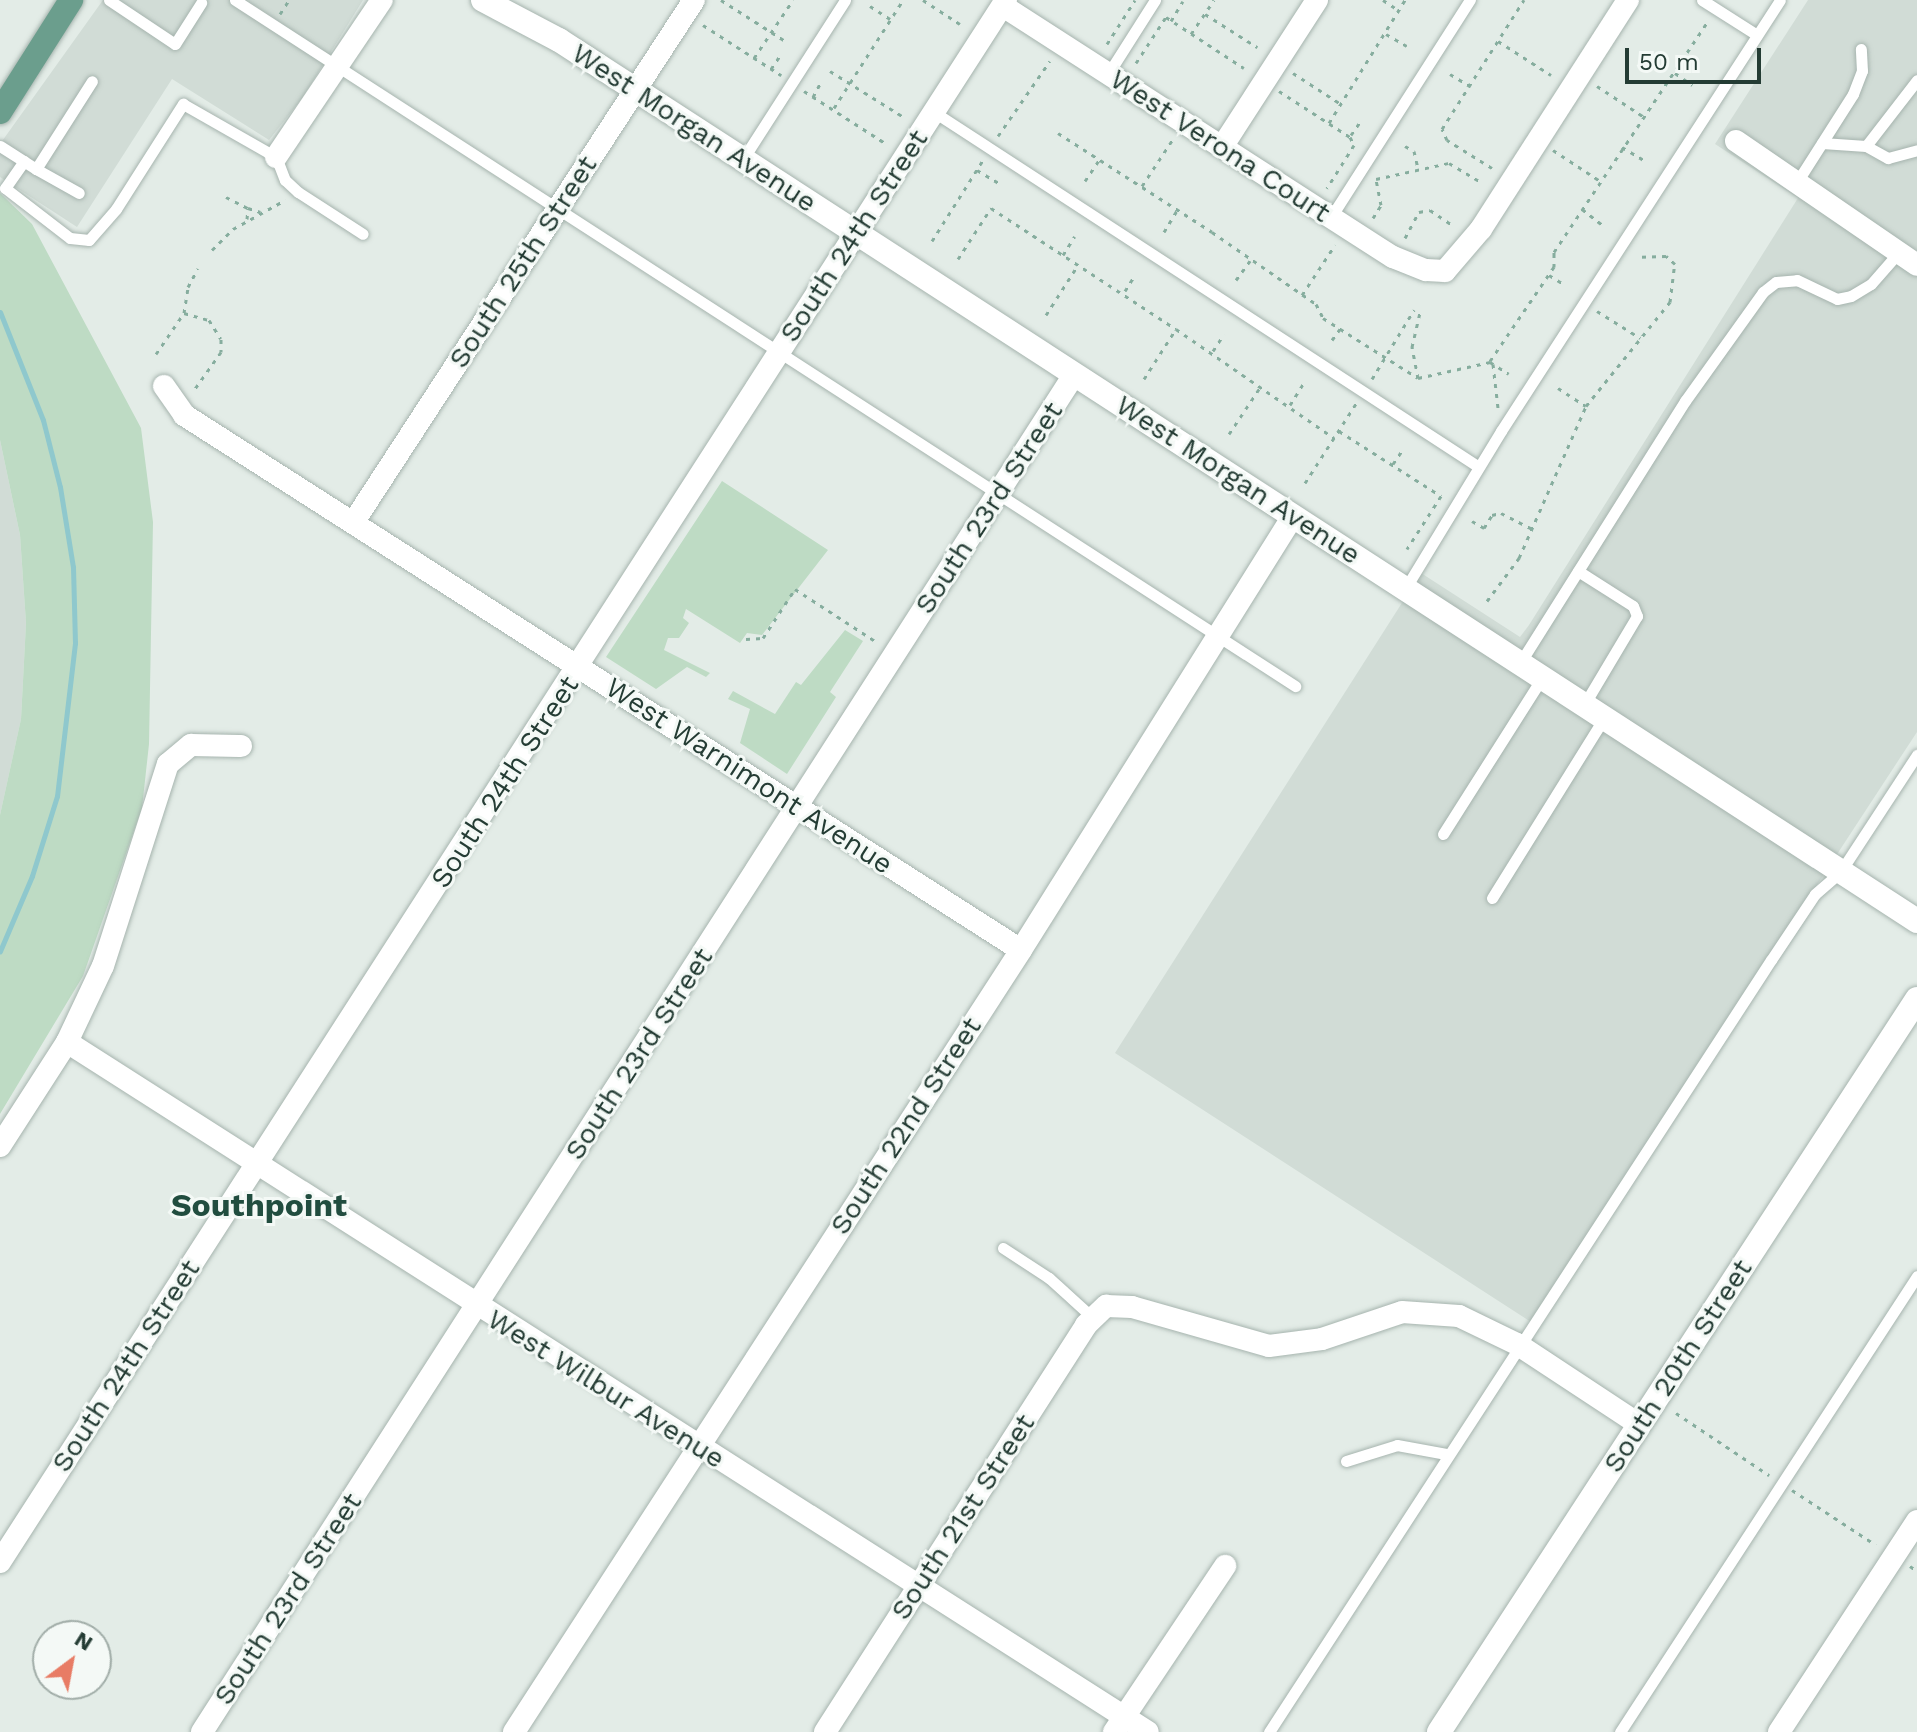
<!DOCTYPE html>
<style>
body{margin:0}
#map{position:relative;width:1917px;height:1732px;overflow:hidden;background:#e3ece7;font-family:"Work Sans",sans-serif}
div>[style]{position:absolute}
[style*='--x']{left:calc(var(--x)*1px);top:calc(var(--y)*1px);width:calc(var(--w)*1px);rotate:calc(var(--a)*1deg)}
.built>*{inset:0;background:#d1dcd6}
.green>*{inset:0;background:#bedbc4}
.stream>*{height:5px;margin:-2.5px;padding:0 2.5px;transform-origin:2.5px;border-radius:2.5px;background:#8fc8cd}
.path>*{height:3px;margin-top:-1.5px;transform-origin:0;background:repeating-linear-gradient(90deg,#86ad9e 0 4px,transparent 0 10px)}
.roads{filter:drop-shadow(0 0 2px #a6b4ae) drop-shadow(0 0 2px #a6b4ae)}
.service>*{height:11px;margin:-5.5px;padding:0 5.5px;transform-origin:5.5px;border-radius:5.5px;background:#fff}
.minor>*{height:22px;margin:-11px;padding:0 11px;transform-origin:11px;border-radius:11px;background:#fff}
.tertiary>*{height:24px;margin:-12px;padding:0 12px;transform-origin:12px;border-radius:12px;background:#fff}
.primary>*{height:24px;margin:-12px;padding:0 12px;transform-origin:12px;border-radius:12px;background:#6b9e8d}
span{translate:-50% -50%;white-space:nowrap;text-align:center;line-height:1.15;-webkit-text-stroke:6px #f4f9f6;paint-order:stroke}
.street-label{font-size:28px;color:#243c34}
.quarter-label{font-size:32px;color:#214d3f;font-weight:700}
.north{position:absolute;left:32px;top:1620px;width:80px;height:80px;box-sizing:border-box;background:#f4f9f6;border:2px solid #a1ada8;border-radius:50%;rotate:32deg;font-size:22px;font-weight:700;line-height:32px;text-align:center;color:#243c34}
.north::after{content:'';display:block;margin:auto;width:28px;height:36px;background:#e87c65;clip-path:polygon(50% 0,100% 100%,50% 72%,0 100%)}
.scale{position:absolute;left:1625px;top:48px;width:136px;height:36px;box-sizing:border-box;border:4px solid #243c34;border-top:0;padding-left:10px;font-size:24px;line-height:28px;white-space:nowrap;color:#243c34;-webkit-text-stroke:6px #f4f9f6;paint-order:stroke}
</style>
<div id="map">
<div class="built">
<div style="clip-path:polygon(103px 0,363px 0,303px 97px,269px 140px,172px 79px,77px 227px,0 177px,0 144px)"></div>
<div style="clip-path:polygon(1808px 0,1917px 0,1917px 732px,1531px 1322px,1115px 1053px,1421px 573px,1520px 637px,1529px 625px,1798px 198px,1715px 144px)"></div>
<div style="clip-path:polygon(0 440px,20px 535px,26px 623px,21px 719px,0 815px)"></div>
</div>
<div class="green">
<div style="clip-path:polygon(0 193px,32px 224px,141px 428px,153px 522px,149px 744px,142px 808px,83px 976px,0 1114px,0 815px,21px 719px,26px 623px,20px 535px,0 440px)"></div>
<div style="clip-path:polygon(722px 481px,828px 550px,762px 635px,747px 633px,740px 643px,686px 609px,683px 618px,689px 623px,679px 638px,668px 638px,664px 650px,710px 673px,706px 677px,687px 667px,656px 689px,606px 657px)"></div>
<div style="clip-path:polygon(845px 630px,863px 641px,830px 692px,836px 697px,787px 774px,740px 743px,750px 709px,728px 699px,733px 691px,775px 714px,796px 682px,801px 685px)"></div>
</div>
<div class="stream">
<div style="--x:0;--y:312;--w:116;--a:68.3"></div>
<div style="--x:43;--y:420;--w:69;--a:75.8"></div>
<div style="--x:60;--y:487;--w:81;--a:80.8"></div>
<div style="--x:73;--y:567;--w:76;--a:88.5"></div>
<div style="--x:75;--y:643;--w:154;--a:96.7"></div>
<div style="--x:57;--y:796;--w:84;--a:107.4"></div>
<div style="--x:32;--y:876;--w:82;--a:113.1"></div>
</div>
<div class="path">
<div style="--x:721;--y:0;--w:78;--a:32.5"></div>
<div style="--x:923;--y:0;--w:44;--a:33"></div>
<div style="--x:1383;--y:0;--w:20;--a:33"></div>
<div style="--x:870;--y:6;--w:24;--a:33"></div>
<div style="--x:280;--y:14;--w:17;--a:-57"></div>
<div style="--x:1205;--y:14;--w:62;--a:32.4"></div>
<div style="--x:1171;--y:21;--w:23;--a:-59"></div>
<div style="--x:703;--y:25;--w:93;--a:32.7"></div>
<div style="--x:1191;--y:34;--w:41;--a:-55.9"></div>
<div style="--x:1386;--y:34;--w:24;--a:30"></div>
<div style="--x:1498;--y:41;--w:63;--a:32.7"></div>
<div style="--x:1107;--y:44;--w:52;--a:-57.5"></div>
<div style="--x:754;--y:58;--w:70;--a:-56.1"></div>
<div style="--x:1136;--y:63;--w:55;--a:-56.9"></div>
<div style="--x:1166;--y:17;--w:93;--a:33.2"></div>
<div style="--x:771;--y:69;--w:18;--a:-56"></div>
<div style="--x:830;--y:71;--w:85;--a:32"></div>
<div style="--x:1293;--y:73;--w:57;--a:32.9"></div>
<div style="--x:1675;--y:73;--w:21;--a:35"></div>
<div style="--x:1450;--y:74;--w:23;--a:31"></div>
<div style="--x:1597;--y:86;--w:56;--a:33.4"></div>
<div style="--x:804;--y:91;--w:96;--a:32.7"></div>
<div style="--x:1279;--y:91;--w:85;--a:32.9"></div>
<div style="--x:1350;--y:137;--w:9;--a:63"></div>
<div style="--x:1354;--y:145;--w:51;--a:122.1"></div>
<div style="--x:813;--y:97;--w:19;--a:-62"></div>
<div style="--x:834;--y:108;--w:128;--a:-57.4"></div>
<div style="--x:1329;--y:123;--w:145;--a:-58.3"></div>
<div style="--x:1058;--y:133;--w:183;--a:32.7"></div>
<div style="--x:1212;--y:232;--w:126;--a:34.7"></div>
<div style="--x:1316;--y:304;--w:16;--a:63"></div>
<div style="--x:1323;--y:318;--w:112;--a:32.3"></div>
<div style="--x:1418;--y:378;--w:74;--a:-12.5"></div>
<div style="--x:1490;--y:362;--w:22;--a:32"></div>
<div style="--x:1351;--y:135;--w:16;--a:-55"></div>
<div style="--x:998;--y:136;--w:91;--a:-55.3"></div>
<div style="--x:1405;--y:146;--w:10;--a:29"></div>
<div style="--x:1414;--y:151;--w:18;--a:77"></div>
<div style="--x:1622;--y:147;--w:26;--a:31"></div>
<div style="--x:1553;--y:150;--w:56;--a:33.4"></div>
<div style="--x:1492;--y:168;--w:53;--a:-148.1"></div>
<div style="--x:1447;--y:140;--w:12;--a:-114"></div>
<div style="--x:1442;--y:129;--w:153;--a:-57.6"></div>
<div style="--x:977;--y:170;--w:27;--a:31"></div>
<div style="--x:1085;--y:181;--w:29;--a:-56"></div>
<div style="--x:1142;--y:186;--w:56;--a:-56.6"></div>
<div style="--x:226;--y:197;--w:25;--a:27"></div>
<div style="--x:1582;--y:209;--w:28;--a:38"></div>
<div style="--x:1373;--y:218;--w:15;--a:-58"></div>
<div style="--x:1381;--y:205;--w:26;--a:-101"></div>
<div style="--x:1376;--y:179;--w:75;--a:-12.4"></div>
<div style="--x:1449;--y:163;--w:39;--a:31"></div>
<div style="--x:247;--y:219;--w:11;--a:-85"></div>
<div style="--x:248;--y:208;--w:13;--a:18"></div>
<div style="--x:1164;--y:232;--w:27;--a:-59"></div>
<div style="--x:1405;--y:238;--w:30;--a:-62"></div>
<div style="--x:1419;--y:212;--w:11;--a:-10"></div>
<div style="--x:1430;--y:210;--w:29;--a:34"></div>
<div style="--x:932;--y:241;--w:96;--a:-57.8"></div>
<div style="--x:212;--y:250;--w:30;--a:-45"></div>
<div style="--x:233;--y:229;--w:60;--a:-29.1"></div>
<div style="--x:1063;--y:255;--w:22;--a:-58"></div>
<div style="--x:958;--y:259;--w:61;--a:-57.1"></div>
<div style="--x:991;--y:208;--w:221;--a:33.2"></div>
<div style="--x:1549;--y:275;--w:19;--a:32"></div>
<div style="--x:1236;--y:280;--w:24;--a:-54"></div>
<div style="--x:1125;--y:291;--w:19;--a:-58"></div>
<div style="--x:1302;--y:295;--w:60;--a:-56.6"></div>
<div style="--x:1597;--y:311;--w:51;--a:32.1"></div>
<div style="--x:184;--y:313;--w:26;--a:-81"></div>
<div style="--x:188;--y:287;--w:21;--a:-62"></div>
<div style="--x:1046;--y:315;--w:56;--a:-57.4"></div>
<div style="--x:1332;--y:340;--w:14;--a:-54"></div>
<div style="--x:1213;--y:351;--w:20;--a:-57"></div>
<div style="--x:156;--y:354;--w:50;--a:-55.7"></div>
<div style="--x:184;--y:313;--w:26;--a:16"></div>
<div style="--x:209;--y:320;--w:22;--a:58"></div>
<div style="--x:221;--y:339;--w:13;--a:90"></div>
<div style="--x:221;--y:352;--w:47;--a:125.4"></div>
<div style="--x:1490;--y:361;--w:114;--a:-55.8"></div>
<div style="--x:1554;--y:267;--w:15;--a:-90"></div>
<div style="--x:1554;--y:252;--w:279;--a:-56.3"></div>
<div style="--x:1493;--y:364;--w:44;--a:83.5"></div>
<div style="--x:1418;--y:378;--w:32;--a:-101"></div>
<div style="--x:1412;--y:347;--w:37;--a:-77"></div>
<div style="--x:1144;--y:379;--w:59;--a:-57.4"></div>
<div style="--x:1176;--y:329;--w:192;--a:34.6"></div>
<div style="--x:1372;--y:379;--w:81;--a:-58.7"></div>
<div style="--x:1558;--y:388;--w:33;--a:33"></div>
<div style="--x:1290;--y:405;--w:25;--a:-58"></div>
<div style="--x:1339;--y:431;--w:121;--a:32.5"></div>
<div style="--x:1441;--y:496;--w:63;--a:122.7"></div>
<div style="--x:1229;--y:434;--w:58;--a:-56.3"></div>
<div style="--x:1393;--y:464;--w:18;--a:-56"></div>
<div style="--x:1305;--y:483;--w:96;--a:-57.3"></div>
<div style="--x:1472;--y:521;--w:14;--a:30"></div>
<div style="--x:1484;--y:528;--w:15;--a:-58"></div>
<div style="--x:1492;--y:515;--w:9;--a:-13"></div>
<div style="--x:1501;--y:513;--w:35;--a:27"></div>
<div style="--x:1487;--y:601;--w:54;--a:-53.3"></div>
<div style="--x:1519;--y:558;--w:166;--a:-66.2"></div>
<div style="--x:1586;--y:406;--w:134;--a:-51.1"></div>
<div style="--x:1670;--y:302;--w:38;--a:-83"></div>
<div style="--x:1675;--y:264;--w:12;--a:-138"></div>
<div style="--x:1666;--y:256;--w:25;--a:178"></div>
<div style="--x:746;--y:639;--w:17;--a:-3"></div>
<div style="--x:763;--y:638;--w:59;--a:-56.9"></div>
<div style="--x:795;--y:589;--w:95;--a:33"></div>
<div style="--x:1676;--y:1413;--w:112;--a:33.7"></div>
<div style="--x:1792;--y:1490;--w:100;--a:33.2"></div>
<div style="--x:1910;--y:1566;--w:9;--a:36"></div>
</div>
<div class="roads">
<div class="service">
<div style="--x:109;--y:0;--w:79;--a:33.7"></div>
<div style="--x:175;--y:44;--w:49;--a:-57.6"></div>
<div style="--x:235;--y:0;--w:1263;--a:32.91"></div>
<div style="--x:1702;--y:0;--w:65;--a:32.5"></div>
<div style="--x:1108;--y:74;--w:88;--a:-57.6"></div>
<div style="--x:934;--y:112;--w:650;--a:33.08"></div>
<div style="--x:1822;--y:143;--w:44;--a:3.9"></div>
<div style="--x:1866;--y:146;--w:83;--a:-52.3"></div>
<div style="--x:0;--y:146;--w:43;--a:32.6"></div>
<div style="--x:36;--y:169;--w:104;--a:-57.5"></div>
<div style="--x:1866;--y:146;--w:25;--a:29"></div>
<div style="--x:1888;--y:158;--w:30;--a:-15"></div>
<div style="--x:743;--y:159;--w:189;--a:-57.3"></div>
<div style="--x:24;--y:161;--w:33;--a:125"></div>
<div style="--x:5;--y:188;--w:82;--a:37.6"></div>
<div style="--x:70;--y:238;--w:19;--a:6"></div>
<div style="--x:89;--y:240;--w:41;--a:-48.9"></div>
<div style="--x:116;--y:209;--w:125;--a:-57.5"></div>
<div style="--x:183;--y:104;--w:107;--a:29.7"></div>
<div style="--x:276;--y:157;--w:25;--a:69"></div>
<div style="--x:285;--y:180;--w:18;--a:43"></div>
<div style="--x:298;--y:192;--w:77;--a:32.9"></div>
<div style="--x:36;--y:169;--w:49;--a:29.2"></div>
<div style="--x:1797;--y:182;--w:104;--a:-57.5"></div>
<div style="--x:1853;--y:94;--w:25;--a:-69"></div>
<div style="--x:1862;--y:71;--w:22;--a:-93"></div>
<div style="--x:1331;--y:217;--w:258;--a:-57.4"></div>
<div style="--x:1578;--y:571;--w:65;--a:32.5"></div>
<div style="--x:1633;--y:606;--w:11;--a:68"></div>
<div style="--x:1637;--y:616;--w:104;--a:120.8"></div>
<div style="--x:1405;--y:589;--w:185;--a:-58.7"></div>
<div style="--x:1501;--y:431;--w:513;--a:-57.08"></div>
<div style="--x:1520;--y:663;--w:310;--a:-57.8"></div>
<div style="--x:1685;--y:401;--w:134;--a:-54.4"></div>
<div style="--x:1763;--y:292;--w:16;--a:-38"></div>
<div style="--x:1776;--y:282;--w:21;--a:-5"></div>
<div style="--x:1797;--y:280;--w:44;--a:25.4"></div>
<div style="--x:1837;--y:299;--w:14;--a:-12"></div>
<div style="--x:1851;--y:296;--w:23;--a:-31"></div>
<div style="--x:1871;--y:284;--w:43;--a:-48.8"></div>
<div style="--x:1443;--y:834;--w:185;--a:-57.6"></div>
<div style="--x:1492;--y:898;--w:212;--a:-58.1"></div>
<div style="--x:1003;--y:1248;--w:55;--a:33.1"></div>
<div style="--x:1049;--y:1278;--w:58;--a:42.2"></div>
<div style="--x:1346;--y:1461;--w:53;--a:-17.4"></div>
<div style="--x:1397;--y:1445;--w:50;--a:10.4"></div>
<div style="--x:1269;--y:1732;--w:921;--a:-56.97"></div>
<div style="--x:1771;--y:960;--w:79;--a:-56.3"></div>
<div style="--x:1815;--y:894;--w:35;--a:-41"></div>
<div style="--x:1841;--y:871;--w:139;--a:-56.8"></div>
<div style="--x:1620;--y:1732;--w:544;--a:-56.92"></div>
</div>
<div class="minor">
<div style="--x:1003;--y:6;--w:464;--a:32.8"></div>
<div style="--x:1393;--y:257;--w:35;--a:22"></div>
<div style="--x:1426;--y:270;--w:19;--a:3"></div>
<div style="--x:1445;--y:271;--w:55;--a:-49.4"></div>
<div style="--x:1481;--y:229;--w:272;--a:-57.3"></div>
<div style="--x:1736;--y:141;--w:219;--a:34.4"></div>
<div style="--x:1222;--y:147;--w:175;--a:-57.1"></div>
<div style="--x:276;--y:157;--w:189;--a:-56"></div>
<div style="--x:164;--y:386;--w:35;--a:55"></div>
<div style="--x:184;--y:415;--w:993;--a:32.59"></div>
<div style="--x:353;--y:523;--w:624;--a:-56.9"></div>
<div style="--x:67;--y:1042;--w:1282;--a:32.55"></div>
<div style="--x:0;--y:1146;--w:124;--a:-57.2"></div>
<div style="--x:67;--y:1042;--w:84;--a:-64.7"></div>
<div style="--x:103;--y:966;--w:212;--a:-72.2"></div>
<div style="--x:168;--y:764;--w:30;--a:-40"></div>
<div style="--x:191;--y:745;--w:50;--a:1.1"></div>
<div style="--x:0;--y:1562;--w:1858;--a:-57.22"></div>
<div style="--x:202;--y:1732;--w:1613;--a:-57.28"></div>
<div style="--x:514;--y:1732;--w:932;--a:-57.04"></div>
<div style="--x:1021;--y:950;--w:512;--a:-57.92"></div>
<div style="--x:825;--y:1732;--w:483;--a:-57.3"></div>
<div style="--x:1086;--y:1325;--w:28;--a:-44"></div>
<div style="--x:1106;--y:1306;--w:26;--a:2"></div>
<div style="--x:1132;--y:1307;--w:142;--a:15.9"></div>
<div style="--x:1269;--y:1346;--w:53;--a:-7.5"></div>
<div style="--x:1322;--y:1339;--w:84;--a:-18.6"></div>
<div style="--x:1402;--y:1312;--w:57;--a:4"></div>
<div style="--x:1459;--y:1316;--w:64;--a:25.8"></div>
<div style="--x:1517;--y:1344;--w:147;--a:33.4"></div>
<div style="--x:1114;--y:1732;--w:200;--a:-56.2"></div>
<div style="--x:1779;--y:1732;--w:252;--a:-56.8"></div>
</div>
<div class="tertiary">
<div style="--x:483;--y:0;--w:86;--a:27.8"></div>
<div style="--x:559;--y:40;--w:1619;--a:32.97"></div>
<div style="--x:1439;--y:1732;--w:875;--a:-56.89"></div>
</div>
<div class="primary">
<div style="--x:0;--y:112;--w:133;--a:-57.6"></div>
</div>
</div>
<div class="street-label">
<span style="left:694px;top:128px;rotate:33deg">West Morgan Avenue</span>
<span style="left:1220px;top:146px;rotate:33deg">West Verona Court</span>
<span style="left:854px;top:236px;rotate:-57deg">South 24th Street</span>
<span style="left:523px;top:262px;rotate:-57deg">South 25th Street</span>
<span style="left:1238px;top:480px;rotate:33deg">West Morgan Avenue</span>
<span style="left:989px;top:508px;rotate:-57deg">South 23rd Street</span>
<span style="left:749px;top:776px;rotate:33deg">West Warnimont Avenue</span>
<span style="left:505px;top:782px;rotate:-57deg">South 24th Street</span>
<span style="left:639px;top:1054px;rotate:-57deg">South 23rd Street</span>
<span style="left:906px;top:1126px;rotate:-57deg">South 22nd Street</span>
<span style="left:126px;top:1366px;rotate:-57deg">South 24th Street</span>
<span style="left:1678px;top:1366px;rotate:-57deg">South 20th Street</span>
<span style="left:606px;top:1389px;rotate:32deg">West Wilbur Avenue</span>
<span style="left:963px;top:1517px;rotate:-57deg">South 21st Street</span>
<span style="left:288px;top:1599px;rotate:-57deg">South 23rd Street</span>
</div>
<div class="quarter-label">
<span style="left:259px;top:1205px">Southpoint</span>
</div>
<div class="north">N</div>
<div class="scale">50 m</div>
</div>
